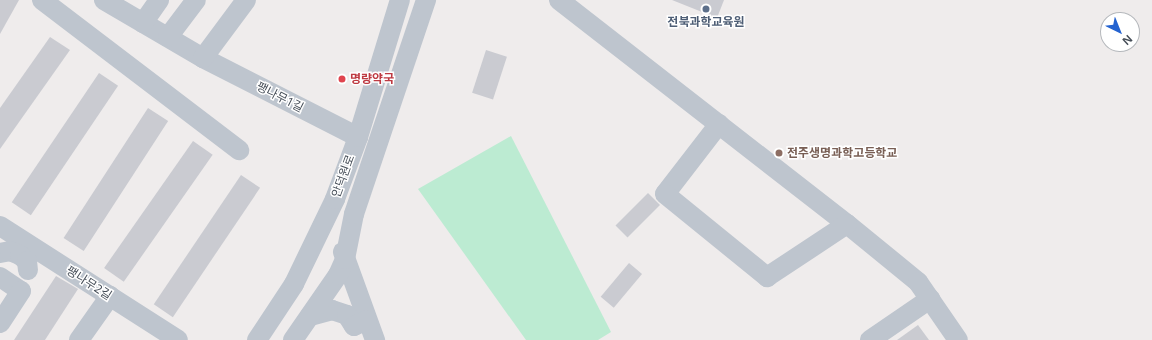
<!DOCTYPE html>
<meta charset="utf-8">
<style>
body{margin:0}
#map{position:relative;width:1152px;height:340px;overflow:hidden;background:#efecec;font-family:"Noto Sans","Noto Sans KR",sans-serif}
div>[style]{position:absolute}
[style*='--x']{left:calc(var(--x)*1px);top:calc(var(--y)*1px);width:calc(var(--w)*1px);rotate:calc(var(--a)*1deg)}
.green>*{inset:0;background:#bcebd2}
.building>*{inset:0;background:#cacbd1;transform-origin:0 0}
.minor>*{height:20px;margin:-10px;padding:0 10px;transform-origin:10px;border-radius:10px;background:#bec5ce}
.dots>*{width:11px;height:11px;translate:-50% -50%;box-sizing:border-box;border:2px solid #fff;border-radius:50%}
span{translate:-50% -50%;white-space:nowrap;text-align:center;line-height:1.15;-webkit-text-stroke:3px #fff;paint-order:stroke}
.service-label{font-size:12px;color:#4e5e75;font-weight:700}
.health-label{font-size:12px;color:#be3a42;font-weight:700}
.left{translate:0 -50%;text-align:left}
.street-label{font-size:12px;color:#464e58}
.education-label{font-size:12px;color:#785e54;font-weight:700}
.north{position:absolute;left:1100px;top:12px;width:40px;height:40px;box-sizing:border-box;background:#fff;border:1px solid #b5b8bc;border-radius:50%;rotate:137deg;font-size:11px;font-weight:700;line-height:16px;text-align:center;color:#464e58}
.north::after{content:'';display:block;margin:auto;width:14px;height:18px;background:#2563d0;clip-path:polygon(50% 0,100% 100%,50% 72%,0 100%)}
</style>
<div id="map">
<div class="green">
<div style="clip-path:polygon(511px 136px,611px 332px,598px 340px,526px 340px,418px 189px)"></div>
</div>
<div class="building">
<div style="clip-path:polygon(0 0,19px 0,0 34px)"></div>
<div style="clip-path:polygon(672px 0,724px 0,717px 18px)"></div>
<div style="clip-path:polygon(50px 37px,70px 50px,0 149px,0 108px)"></div>
<div style="left:486px;top:50px;width:22px;height:45px;rotate:18deg"></div>
<div style="left:99px;top:73px;width:23px;height:156px;rotate:34deg"></div>
<div style="left:148px;top:108px;width:24px;height:155px;rotate:33deg"></div>
<div style="left:193px;top:141px;width:24px;height:155px;rotate:35deg"></div>
<div style="left:241px;top:175px;width:23px;height:156px;rotate:34deg"></div>
<div style="left:648px;top:193px;width:17px;height:46px;rotate:45deg"></div>
<div style="left:629px;top:263px;width:17px;height:44px;rotate:40deg"></div>
<div style="clip-path:polygon(56px 276px,78px 289px,45px 340px,14px 340px)"></div>
<div style="clip-path:polygon(918px 325px,929px 340px,897px 340px)"></div>
</div>
<div class="minor">
<div style="--x:42;--y:0;--w:248;--a:37.3"></div>
<div style="--x:104;--y:0;--w:115;--a:30.4"></div>
<div style="--x:203;--y:58;--w:174;--a:27"></div>
<div style="--x:559;--y:0;--w:365;--a:37.9"></div>
<div style="--x:847;--y:224;--w:92;--a:39.2"></div>
<div style="--x:918;--y:282;--w:70;--a:55.4"></div>
<div style="--x:143;--y:23;--w:28;--a:-55"></div>
<div style="--x:168;--y:37;--w:46;--a:-52.9"></div>
<div style="--x:203;--y:58;--w:72;--a:-53.4"></div>
<div style="--x:719;--y:124;--w:88;--a:127.6"></div>
<div style="--x:665;--y:194;--w:132;--a:39.1"></div>
<div style="--x:767;--y:277;--w:96;--a:-33.5"></div>
<div style="--x:0;--y:226;--w:211;--a:32.6"></div>
<div style="--x:343;--y:252;--w:94;--a:70"></div>
<div style="--x:0;--y:253;--w:10;--a:-11"></div>
<div style="--x:10;--y:251;--w:11;--a:22"></div>
<div style="--x:20;--y:255;--w:9;--a:41"></div>
<div style="--x:27;--y:261;--w:9;--a:84"></div>
<div style="--x:0;--y:277;--w:25;--a:34"></div>
<div style="--x:21;--y:291;--w:38;--a:123"></div>
<div style="--x:310;--y:316;--w:23;--a:-15"></div>
<div style="--x:332;--y:310;--w:16;--a:18"></div>
<div style="--x:347;--y:315;--w:13;--a:58"></div>
<div style="--x:354;--y:326;--w:14;--a:-25"></div>
<div style="--x:79;--y:340;--w:54;--a:-54.8"></div>
<div style="--x:257;--y:340;--w:67;--a:-56.5"></div>
<div style="--x:294;--y:284;--w:94;--a:-64.2"></div>
<div style="--x:335;--y:199;--w:66;--a:-69.6"></div>
<div style="--x:358;--y:137;--w:143;--a:-73"></div>
<div style="--x:293;--y:340;--w:79;--a:-55.3"></div>
<div style="--x:338;--y:275;--w:17;--a:-66"></div>
<div style="--x:345;--y:259;--w:46;--a:-78.7"></div>
<div style="--x:354;--y:214;--w:226;--a:-71.4"></div>
<div style="--x:870;--y:340;--w:73;--a:-34.3"></div>
</div>
<div class="dots">
<div style="left:706px;top:9px;background:#5c6f8a"></div>
<div style="left:342px;top:79px;background:#e0444e"></div>
<div style="left:779px;top:153px;background:#8d6e63"></div>
</div>
<div class="service-label">
<span style="left:706px;top:22px">전북과학교육원</span>
</div>
<div class="health-label">
<span class="left" style="left:350px;top:79px">명량약국</span>
</div>
<div class="street-label">
<span style="left:280px;top:97px;rotate:27deg">팽나무1길</span>
<span style="left:343px;top:176px;rotate:-70deg">안덕원로</span>
<span style="left:89px;top:283px;rotate:33deg">팽나무2길</span>
</div>
<div class="education-label">
<span class="left" style="left:787px;top:153px">전주생명과학고등학교</span>
</div>
<div class="north">N</div>
</div>
